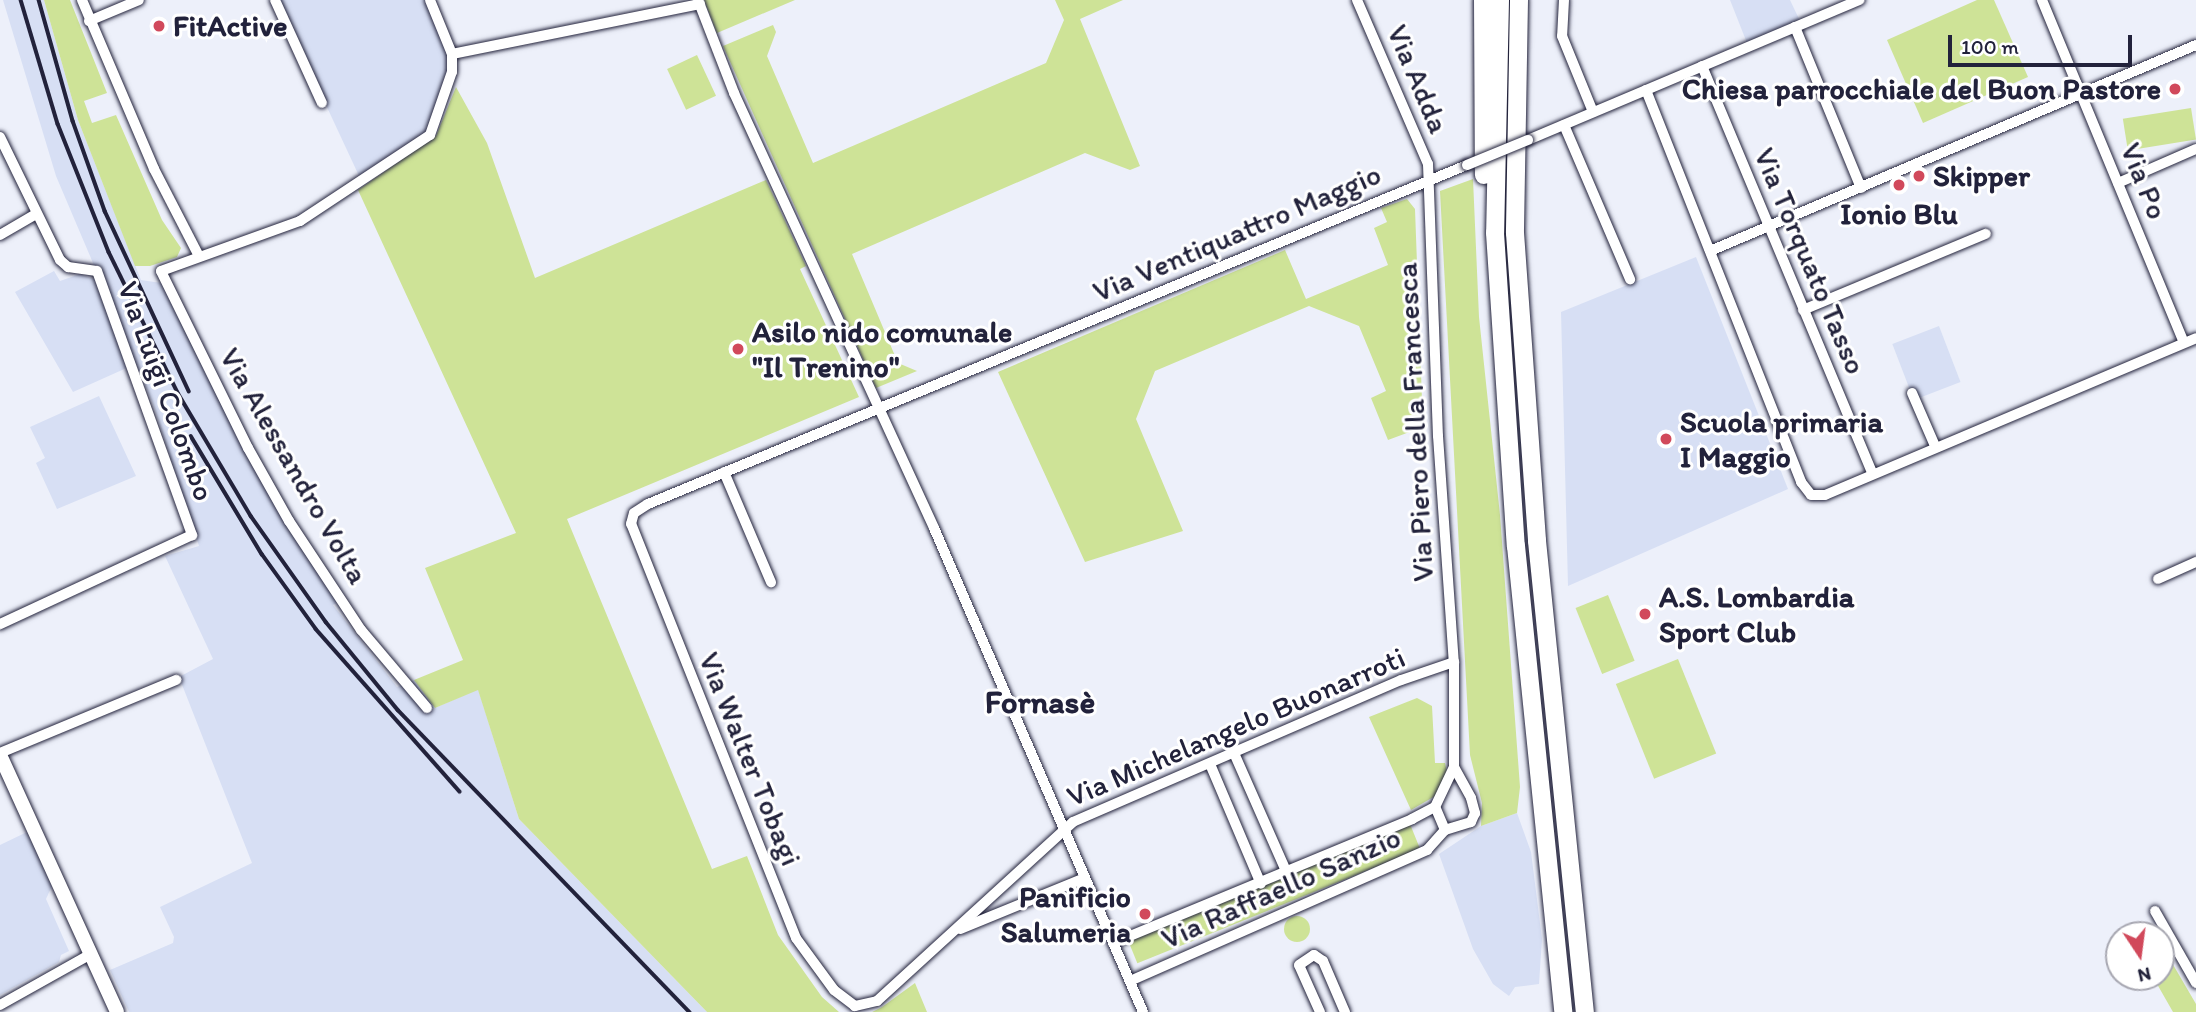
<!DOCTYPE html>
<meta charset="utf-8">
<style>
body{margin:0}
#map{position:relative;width:2196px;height:1012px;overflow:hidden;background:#edf0fa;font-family:Itim,sans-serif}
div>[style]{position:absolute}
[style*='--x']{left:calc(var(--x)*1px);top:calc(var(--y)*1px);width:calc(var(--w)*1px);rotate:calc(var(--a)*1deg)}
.built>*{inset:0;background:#d7dff4;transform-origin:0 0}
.green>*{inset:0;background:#cee397;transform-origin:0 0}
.round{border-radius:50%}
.roads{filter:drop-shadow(0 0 2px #22223b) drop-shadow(0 0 2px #22223b)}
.street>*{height:10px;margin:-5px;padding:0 5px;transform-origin:5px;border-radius:5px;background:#fff}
.secondary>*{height:14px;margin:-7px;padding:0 7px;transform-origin:7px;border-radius:7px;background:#fff}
.highway>*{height:18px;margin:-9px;padding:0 9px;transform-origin:9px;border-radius:9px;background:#fff}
.rail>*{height:3.5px;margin:-1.75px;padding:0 1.75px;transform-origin:1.75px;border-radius:1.75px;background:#22223b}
.bridges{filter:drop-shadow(0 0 2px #22223b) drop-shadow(0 0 2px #22223b)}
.street-bridge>*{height:10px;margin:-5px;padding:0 5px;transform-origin:5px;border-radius:5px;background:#fff}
.dots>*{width:19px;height:19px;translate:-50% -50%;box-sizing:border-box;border:4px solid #fff;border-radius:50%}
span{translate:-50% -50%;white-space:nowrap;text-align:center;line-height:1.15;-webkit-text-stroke:6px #fff;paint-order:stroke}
.poi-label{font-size:30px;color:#22223b;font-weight:700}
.left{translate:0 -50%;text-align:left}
.right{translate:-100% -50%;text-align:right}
.street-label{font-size:30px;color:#22223b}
.quarter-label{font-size:33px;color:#22223b;font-weight:700}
.north{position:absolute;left:2105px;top:921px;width:70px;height:70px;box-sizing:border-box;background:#fff;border:2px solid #a7a7b1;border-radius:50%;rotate:167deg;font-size:19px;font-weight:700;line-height:28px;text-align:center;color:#22223b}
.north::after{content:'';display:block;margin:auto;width:24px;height:32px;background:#d1495b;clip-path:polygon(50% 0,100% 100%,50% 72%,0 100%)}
.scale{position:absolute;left:1948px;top:35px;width:184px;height:32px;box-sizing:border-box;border:4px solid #22223b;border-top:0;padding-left:9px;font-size:21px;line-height:24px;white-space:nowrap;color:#22223b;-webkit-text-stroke:5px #fff;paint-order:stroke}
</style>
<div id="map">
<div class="built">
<div style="clip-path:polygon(3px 0,44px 0,78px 120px,141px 280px,161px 283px,293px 535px,337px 603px,333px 605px,397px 687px,414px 680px,435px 708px,478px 689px,519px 819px,707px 1012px,129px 1012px,110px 970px,173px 943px,174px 937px,160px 907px,252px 863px,179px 677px,213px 659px,165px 556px,199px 546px,153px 404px,56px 176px)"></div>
<div style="clip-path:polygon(277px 0,427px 0,450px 54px,450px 73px,429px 135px,360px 178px)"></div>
<div style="clip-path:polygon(1730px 0,1790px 0,1800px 21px,1747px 43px)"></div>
<div style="clip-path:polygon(1696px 257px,1788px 489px,1568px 586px,1561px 312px)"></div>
<div style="clip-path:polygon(54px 271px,60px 281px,80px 274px,96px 280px,131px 366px,73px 392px,15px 292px)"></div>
<div style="left:1939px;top:326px;width:60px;height:50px;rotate:69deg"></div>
<div style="clip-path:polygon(99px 396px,136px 476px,57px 509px,36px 463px,45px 458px,30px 427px)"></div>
<div style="clip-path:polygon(1517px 813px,1531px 852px,1542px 939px,1539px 984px,1515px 987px,1509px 996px,1493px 984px,1473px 949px,1439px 854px,1481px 826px)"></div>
<div style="clip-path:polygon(27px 832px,52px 886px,46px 899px,69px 951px,61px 955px,59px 962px,0 995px,0 845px)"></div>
</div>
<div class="green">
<div style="clip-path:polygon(44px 0,70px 0,107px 93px,84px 101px,92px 123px,116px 115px,162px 220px,181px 248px,177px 257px,150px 266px,135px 266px,78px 120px)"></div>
<div style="clip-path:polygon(704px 0,795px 0,717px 33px)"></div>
<div style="clip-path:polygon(1055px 0,1123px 0,1080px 19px,1140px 166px,1130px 170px,1085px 153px,852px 254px,898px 363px,917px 371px,876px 388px,723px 46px,773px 25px,776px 32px,767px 56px,813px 163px,1046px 63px,1064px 20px)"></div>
<div style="clip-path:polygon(1977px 0,1994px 0,2028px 77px,1923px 123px,1887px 40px)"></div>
<div style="left:697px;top:55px;width:45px;height:33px;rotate:65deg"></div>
<div style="clip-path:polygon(456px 87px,487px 143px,535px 278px,766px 180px,806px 266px,800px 269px,859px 397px,567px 519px,712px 869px,747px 856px,778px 935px,822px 997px,839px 1012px,707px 1012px,519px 819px,478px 690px,435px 708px,414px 680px,463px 660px,425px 568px,516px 533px,358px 190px,436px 136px)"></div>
<div style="left:2191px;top:108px;width:32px;height:69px;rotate:81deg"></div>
<div style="clip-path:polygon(1473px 179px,1479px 317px,1500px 515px,1520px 787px,1517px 813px,1481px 826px,1482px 803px,1470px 755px,1440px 191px)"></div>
<div style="clip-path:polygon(1407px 199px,1415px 209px,1423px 427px,1388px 440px,1371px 398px,1386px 391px,1359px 326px,1309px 306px,1155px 371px,1136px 419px,1183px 531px,1085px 562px,998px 372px,1285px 250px,1306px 299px,1388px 265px,1374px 228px,1387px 222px,1381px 208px)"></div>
<div style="left:1608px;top:595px;width:71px;height:35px;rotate:68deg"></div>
<div style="left:1678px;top:659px;width:102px;height:67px;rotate:68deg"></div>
<div style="clip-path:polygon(1417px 698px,1432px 706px,1435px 763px,1445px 763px,1448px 776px,1437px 795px,1411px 810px,1369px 717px)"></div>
<div style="left:1410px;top:824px;width:27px;height:305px;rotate:68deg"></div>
<div class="round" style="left:1284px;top:916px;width:26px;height:26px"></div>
<div style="clip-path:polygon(2161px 944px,2196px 1004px,2196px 1012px,2173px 1012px,2153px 977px,2161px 977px)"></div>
<div style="clip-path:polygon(915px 983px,927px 1012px,872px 1012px,882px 1007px)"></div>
</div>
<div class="roads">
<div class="street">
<div style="--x:82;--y:0;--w:184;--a:66.9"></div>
<div style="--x:154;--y:169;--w:98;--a:62.7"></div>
<div style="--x:275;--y:0;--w:113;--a:65.5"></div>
<div style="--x:698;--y:0;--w:100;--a:68.8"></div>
<div style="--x:734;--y:93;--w:479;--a:65.3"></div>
<div style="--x:934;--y:528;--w:527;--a:66.64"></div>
<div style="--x:1357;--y:0;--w:179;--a:66.6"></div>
<div style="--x:1428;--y:164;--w:272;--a:87.9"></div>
<div style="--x:1438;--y:436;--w:227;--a:86"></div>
<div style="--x:1454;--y:662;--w:105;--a:90"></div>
<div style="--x:1564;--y:0;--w:36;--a:93"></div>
<div style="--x:1562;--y:36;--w:82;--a:67.8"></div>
<div style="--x:2042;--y:0;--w:370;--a:67.5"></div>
<div style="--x:89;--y:21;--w:54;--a:-22.8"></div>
<div style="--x:1795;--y:27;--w:174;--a:67.7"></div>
<div style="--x:452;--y:54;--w:253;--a:-11.4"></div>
<div style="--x:1702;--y:66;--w:442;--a:67.3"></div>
<div style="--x:1646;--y:90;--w:422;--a:68.4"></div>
<div style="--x:1801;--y:482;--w:16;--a:52"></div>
<div style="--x:1811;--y:495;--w:14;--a:0"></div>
<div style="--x:1825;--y:495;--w:403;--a:-22.9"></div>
<div style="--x:1564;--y:125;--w:168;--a:66.8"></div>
<div style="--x:0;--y:137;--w:137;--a:64"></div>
<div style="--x:60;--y:260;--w:11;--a:41"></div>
<div style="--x:68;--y:267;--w:29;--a:8"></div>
<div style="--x:97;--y:271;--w:281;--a:70.2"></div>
<div style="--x:192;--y:535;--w:212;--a:155.1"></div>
<div style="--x:1528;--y:140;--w:360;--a:-22.9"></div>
<div style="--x:2118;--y:183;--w:85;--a:-23.6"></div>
<div style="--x:0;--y:235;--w:42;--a:-30.3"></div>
<div style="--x:1710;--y:251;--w:528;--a:-22.97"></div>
<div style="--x:1803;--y:310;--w:198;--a:-22.6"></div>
<div style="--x:1912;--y:393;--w:58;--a:66.5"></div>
<div style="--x:724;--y:472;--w:120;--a:66.9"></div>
<div style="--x:2158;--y:579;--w:42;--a:-24.1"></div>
<div style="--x:1454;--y:662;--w:56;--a:161.2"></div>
<div style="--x:1401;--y:680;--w:357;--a:156.6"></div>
<div style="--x:1073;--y:822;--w:265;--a:137.6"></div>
<div style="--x:877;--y:1001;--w:23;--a:167"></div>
<div style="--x:855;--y:1006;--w:26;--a:-143"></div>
<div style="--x:834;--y:990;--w:64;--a:-126.2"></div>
<div style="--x:796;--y:938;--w:446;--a:-111.7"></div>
<div style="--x:631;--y:524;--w:11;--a:-75"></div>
<div style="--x:634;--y:513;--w:17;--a:-33"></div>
<div style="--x:648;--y:504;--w:886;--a:-22.49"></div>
<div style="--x:427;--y:708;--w:102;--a:-130.2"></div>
<div style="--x:361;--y:630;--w:131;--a:-123.4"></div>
<div style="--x:289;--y:521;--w:84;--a:-119.3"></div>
<div style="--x:248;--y:448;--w:197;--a:-116.2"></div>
<div style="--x:161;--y:271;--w:148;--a:-19.8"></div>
<div style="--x:300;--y:221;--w:156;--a:-33.5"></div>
<div style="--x:430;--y:135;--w:67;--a:-70.8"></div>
<div style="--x:452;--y:72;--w:18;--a:-90"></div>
<div style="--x:452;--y:54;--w:58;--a:-112.2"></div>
<div style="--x:0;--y:753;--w:191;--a:-22.5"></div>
<div style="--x:1234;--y:753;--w:131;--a:66.2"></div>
<div style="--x:1210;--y:764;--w:130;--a:67"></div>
<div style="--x:2155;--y:911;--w:83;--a:60.3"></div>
<div style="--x:960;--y:929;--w:135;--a:-22.2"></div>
<div style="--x:1113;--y:943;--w:324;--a:-22.5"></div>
<div style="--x:1412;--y:819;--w:26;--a:-28"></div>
<div style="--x:1435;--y:807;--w:44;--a:-64.6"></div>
<div style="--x:1454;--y:767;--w:35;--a:61"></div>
<div style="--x:1471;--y:798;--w:16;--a:75"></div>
<div style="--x:1475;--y:813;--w:10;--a:114"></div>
<div style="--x:1471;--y:822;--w:27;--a:163"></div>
<div style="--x:1445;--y:830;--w:25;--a:-113"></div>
<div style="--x:1130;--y:981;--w:325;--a:-23.8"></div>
<div style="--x:1427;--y:850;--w:27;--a:-48"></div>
<div style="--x:0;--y:1005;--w:104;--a:-29.3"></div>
<div style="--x:1320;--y:1012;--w:51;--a:-114.1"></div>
<div style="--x:1299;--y:965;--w:18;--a:-34"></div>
<div style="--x:1314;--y:955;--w:11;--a:34"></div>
<div style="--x:1323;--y:961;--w:56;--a:66.7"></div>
</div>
<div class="secondary">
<div style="--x:0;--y:755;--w:282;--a:65.5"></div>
</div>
<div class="highway">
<div style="--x:1483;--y:0;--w:175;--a:89.7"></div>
<div style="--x:1500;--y:0;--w:233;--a:91.2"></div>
<div style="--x:1495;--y:233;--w:314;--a:86.2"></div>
<div style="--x:1516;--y:546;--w:468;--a:84.2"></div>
<div style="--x:1519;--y:0;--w:233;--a:91"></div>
<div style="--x:1515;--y:233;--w:309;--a:85.9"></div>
<div style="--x:1537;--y:541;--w:473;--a:84.2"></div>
</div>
</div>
<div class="rail">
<div style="--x:21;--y:0;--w:129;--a:73.4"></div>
<div style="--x:58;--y:124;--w:138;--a:68.3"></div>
<div style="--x:109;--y:252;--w:157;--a:63.9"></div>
<div style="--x:178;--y:393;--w:143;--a:59.3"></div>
<div style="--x:251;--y:516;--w:130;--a:54.7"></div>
<div style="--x:326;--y:622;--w:114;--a:50.7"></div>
<div style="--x:398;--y:710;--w:420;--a:46"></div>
<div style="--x:39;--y:0;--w:126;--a:74.3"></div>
<div style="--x:73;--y:121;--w:96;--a:70.4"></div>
<div style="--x:105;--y:211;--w:199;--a:65"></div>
<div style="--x:191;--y:436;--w:138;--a:59"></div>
<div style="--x:262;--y:554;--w:92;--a:54.2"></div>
<div style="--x:316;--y:629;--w:217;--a:48.5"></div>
</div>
<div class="bridges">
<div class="street-bridge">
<div style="--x:1467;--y:165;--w:66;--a:-22.3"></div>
</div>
</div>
<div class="dots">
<div style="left:159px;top:26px;background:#d1495b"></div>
<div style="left:2175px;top:89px;background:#d1495b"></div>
<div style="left:1919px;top:176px;background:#d1495b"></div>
<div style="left:1899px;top:185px;background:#d1495b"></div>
<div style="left:738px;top:349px;background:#d1495b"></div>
<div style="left:1666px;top:439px;background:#d1495b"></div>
<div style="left:1645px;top:614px;background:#d1495b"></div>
<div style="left:1145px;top:914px;background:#d1495b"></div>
</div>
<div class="poi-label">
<span class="left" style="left:173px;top:26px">FitActive</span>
<span class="right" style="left:2161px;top:89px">Chiesa parrocchiale del Buon Pastore</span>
<span class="left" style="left:1933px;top:176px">Skipper</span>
<span style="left:1899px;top:214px">Ionio Blu</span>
<span class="left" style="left:752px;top:349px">Asilo nido comunale<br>"Il Trenino"</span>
<span class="left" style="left:1680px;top:439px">Scuola primaria<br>I Maggio</span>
<span class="left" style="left:1659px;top:614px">A.S. Lombardia<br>Sport Club</span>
<span class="right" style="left:1131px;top:914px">Panificio<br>Salumeria</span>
</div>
<div class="street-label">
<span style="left:1418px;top:79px;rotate:67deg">Via Adda</span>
<span style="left:2144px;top:181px;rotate:68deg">Via Po</span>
<span style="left:1237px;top:233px;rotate:-23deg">Via Ventiquattro Maggio</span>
<span style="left:1810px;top:261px;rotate:67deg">Via Torquato Tasso</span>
<span style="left:166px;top:391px;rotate:70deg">Via Luigi Colombo</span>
<span style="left:1415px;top:422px;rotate:-93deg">Via Piero della Francesca</span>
<span style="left:294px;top:466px;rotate:60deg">Via Alessandro Volta</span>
<span style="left:1236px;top:727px;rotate:-23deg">Via Michelangelo Buonarroti</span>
<span style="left:750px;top:759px;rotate:68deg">Via Walter Tobagi</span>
<span style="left:1281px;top:888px;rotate:-24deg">Via Raffaello Sanzio</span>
</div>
<div class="quarter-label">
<span style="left:1040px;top:702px">Fornasè</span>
</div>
<div class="north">N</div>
<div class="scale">100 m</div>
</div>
